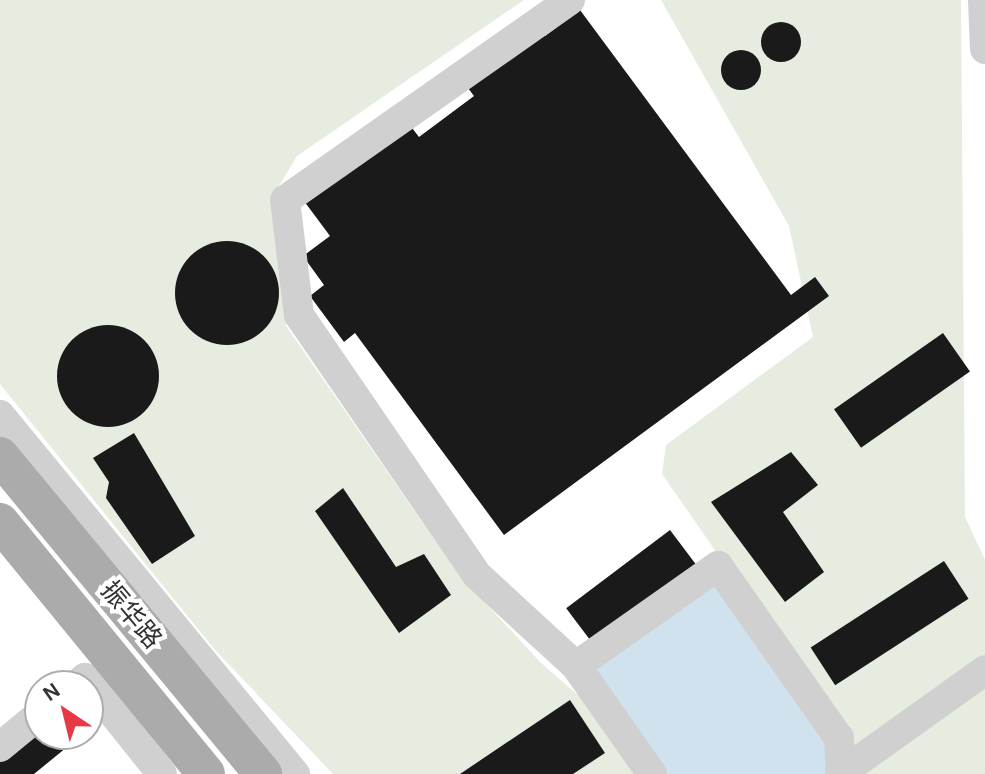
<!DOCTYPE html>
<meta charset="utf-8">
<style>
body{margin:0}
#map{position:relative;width:985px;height:774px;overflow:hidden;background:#fff;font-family:Karla,"Noto Sans SC",sans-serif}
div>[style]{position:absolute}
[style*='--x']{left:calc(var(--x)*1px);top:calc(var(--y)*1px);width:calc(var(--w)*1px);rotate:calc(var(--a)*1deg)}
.green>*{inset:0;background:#e6ecdf}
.water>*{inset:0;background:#cfe2ee}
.building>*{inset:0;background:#1a1a1a;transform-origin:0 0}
.round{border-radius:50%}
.minor>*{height:30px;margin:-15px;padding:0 15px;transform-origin:15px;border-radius:15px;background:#d0d0d0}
.major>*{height:38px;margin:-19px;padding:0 19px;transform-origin:19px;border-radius:19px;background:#ababab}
span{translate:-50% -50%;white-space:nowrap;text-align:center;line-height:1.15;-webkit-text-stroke:8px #fff;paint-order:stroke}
.street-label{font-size:26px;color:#333}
.north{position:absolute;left:24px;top:670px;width:80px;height:80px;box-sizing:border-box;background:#fff;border:2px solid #adadad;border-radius:50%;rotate:325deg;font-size:22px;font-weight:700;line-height:32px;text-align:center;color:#333}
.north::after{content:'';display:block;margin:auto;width:28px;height:36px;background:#e63946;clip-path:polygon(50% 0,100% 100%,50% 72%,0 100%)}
</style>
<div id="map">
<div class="green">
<div style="clip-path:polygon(0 0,524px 0,297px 156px,270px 201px,286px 326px,457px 572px,540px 662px,589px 705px,636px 774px,333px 774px,215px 650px,0 384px)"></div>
<div style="clip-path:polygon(661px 0,961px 0,965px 517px,985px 560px,985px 774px,854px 774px,845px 737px,662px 474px,666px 445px,813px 337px,789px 226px)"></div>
</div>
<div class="water">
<div style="clip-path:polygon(718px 566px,839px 738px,840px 774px,652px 774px,576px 666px)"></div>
</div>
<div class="building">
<div style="clip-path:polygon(580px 10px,791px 295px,815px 277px,829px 296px,504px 535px,355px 333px,344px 342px,310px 296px,324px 285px,303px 256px,330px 236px,304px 201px,409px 124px,419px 137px,474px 96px,465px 84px,540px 29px,545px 36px)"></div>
<div class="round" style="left:761px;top:22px;width:40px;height:40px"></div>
<div class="round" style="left:721px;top:50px;width:40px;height:40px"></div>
<div class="round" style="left:175px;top:241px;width:104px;height:104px"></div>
<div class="round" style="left:57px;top:325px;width:102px;height:102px"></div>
<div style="left:943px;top:333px;width:47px;height:133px;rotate:55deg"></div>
<div style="clip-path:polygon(134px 433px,195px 536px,152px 564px,106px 498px,109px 482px,93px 458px)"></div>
<div style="clip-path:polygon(791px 452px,818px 485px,783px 512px,824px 572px,785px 602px,711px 502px)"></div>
<div style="clip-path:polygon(343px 488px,396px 567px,424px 554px,451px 595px,399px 633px,315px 511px)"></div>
<div style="left:670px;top:530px;width:46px;height:130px;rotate:53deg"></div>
<div style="left:944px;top:561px;width:45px;height:159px;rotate:57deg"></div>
<div style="clip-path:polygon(570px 700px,605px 753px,573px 774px,460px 774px)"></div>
<div style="clip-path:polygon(88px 703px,101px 719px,88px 730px)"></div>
<div style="clip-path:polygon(40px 721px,40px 734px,83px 734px,34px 774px,0 774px,0 754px)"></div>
</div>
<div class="minor">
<div style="--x:570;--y:0;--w:348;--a:144.9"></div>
<div style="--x:285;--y:200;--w:116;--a:83.1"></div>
<div style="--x:299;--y:315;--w:315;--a:55.6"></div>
<div style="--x:477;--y:575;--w:134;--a:42.6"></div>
<div style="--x:576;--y:666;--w:132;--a:54.9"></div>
<div style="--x:983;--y:0;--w:49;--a:87.7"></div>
<div style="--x:0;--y:415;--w:465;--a:50.6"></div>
<div style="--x:576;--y:666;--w:174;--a:-35.2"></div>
<div style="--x:718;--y:566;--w:210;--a:54.9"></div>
<div style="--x:839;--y:738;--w:35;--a:87"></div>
<div style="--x:75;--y:686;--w:13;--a:-39"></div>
<div style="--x:85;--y:678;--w:123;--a:51.3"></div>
<div style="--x:0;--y:747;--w:52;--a:-39.5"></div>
<div style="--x:840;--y:774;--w:178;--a:-35.6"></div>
</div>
<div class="major">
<div style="--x:0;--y:456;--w:413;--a:50.4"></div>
<div style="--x:0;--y:522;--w:325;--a:50.7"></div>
</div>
<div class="street-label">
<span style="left:131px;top:615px;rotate:50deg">振华路</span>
</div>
<div class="north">N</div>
</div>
